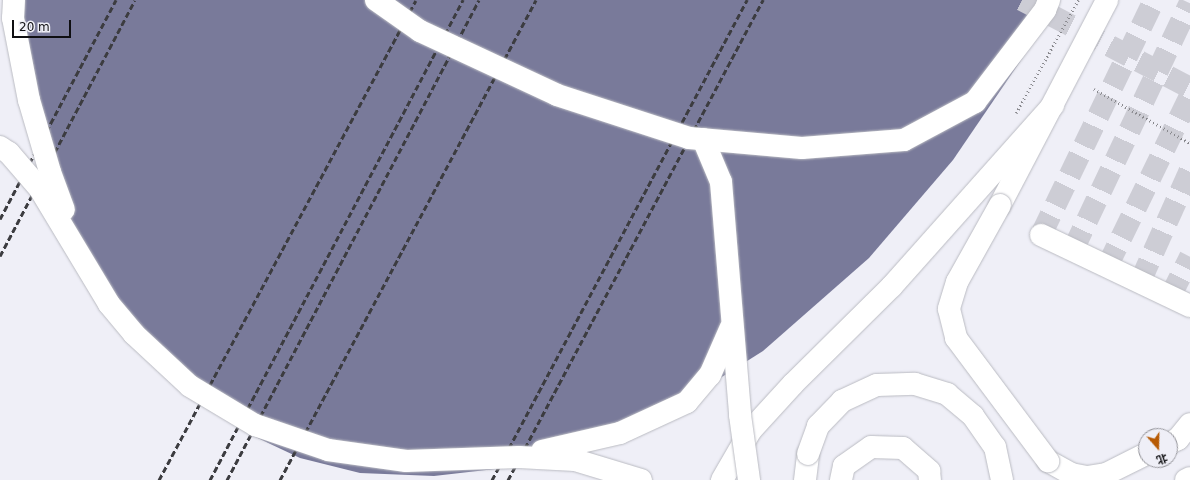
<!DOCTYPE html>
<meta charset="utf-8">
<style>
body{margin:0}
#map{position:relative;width:1190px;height:480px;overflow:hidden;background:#efeff7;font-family:"DejaVu Sans","Noto Sans SC",sans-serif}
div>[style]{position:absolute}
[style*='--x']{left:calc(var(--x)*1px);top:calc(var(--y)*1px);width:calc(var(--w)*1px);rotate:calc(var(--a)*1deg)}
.building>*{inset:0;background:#797a9a}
.minor-tunnel>*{height:22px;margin-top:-11px;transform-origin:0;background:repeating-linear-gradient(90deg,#cdcdd5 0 22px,transparent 0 33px)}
.path>*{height:2.5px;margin-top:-1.25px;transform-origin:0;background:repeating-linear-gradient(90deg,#89898e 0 1px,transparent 0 4px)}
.roads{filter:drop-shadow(0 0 1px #babbc2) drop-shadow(0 0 1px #babbc2)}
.minor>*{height:22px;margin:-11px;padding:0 11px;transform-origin:11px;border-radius:11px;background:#fff}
.rail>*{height:3px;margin-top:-1.5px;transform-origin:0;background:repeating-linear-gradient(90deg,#3c3c40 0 6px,transparent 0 9px)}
.bridges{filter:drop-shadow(0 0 1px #babbc2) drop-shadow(0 0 1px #babbc2)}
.minor-bridge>*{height:22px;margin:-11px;padding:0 11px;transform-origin:11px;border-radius:11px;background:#fff}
span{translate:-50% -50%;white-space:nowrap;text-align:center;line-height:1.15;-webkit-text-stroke:4px #efeff7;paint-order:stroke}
.north{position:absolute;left:1138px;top:428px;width:40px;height:40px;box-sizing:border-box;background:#efeff7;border:1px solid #95959b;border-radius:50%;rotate:160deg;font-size:11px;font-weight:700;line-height:16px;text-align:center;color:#0f0f12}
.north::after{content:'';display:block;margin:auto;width:14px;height:18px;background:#b75a04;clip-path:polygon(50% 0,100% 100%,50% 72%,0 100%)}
.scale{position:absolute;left:12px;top:20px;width:59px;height:18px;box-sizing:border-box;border:2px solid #0f0f12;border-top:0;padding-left:5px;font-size:12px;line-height:14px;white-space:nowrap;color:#0f0f12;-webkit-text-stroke:3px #efeff7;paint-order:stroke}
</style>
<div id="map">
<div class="building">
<div style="clip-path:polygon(20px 0,1051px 0,1036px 38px,953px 160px,869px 258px,763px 351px,671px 409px,513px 467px,434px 476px,360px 473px,300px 458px,247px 433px,190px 394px,64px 237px)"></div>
</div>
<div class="minor-tunnel">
<div style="--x:1022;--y:0;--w:190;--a:27.6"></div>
<div style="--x:1041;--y:235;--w:261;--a:-64.3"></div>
<div style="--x:1073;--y:250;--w:273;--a:-64.7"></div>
<div style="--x:1107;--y:267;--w:190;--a:-64.1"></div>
<div style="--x:1140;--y:282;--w:123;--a:-65.9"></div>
<div style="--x:1170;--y:297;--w:45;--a:-63.4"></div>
</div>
<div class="path">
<div style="--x:1094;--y:89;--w:110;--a:29.4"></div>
<div style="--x:1016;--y:113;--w:129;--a:-61.2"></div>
</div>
<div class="roads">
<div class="minor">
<div style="--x:1000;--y:205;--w:231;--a:-62.4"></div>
<div style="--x:1041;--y:235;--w:165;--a:25.5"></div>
<div style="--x:1170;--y:443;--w:9;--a:-27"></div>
<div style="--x:1178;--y:439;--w:19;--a:-51"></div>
<div style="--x:1048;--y:461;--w:26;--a:29"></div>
<div style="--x:1071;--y:474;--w:16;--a:11"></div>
<div style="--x:1087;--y:477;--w:19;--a:-9"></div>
<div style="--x:1106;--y:474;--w:45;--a:-26.6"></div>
<div style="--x:722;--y:480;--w:58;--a:-59.9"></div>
<div style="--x:751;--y:430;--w:62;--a:-47.6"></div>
<div style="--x:793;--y:384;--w:139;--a:-44.7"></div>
<div style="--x:892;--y:286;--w:242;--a:-48.3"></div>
<div style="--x:805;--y:480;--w:26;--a:-83"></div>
<div style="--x:841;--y:480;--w:14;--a:-78"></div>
<div style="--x:844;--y:466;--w:33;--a:-35"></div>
<div style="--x:871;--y:447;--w:32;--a:2"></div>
<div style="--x:903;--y:448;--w:35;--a:41"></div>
<div style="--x:929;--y:471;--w:9;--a:84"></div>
<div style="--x:1186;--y:480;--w:4;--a:-27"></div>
</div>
</div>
<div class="rail">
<div style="--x:0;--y:219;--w:248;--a:-62.1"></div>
<div style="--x:0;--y:256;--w:289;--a:-62.2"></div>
<div style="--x:159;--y:480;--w:544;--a:-61.83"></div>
<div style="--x:210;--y:480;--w:543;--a:-62.21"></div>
<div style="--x:227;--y:480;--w:542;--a:-62.3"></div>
<div style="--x:280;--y:480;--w:544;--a:-61.93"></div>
<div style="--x:492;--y:480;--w:544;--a:-62.02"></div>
<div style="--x:508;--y:480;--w:544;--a:-62.02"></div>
</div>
<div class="bridges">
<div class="minor-bridge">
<div style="--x:14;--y:0;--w:18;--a:93"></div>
<div style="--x:13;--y:18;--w:84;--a:79"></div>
<div style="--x:29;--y:100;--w:75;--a:73.7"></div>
<div style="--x:50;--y:172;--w:40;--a:69.8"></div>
<div style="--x:376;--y:0;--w:54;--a:35.2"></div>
<div style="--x:420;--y:31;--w:151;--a:25"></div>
<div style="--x:557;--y:95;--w:139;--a:18"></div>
<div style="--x:689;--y:138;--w:113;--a:5.1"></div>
<div style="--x:802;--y:148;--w:102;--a:-4.5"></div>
<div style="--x:904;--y:140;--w:81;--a:-28.2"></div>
<div style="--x:975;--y:102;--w:116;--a:-52.7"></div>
<div style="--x:1045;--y:10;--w:11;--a:-68"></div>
<div style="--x:703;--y:139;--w:47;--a:67.3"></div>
<div style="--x:721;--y:182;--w:234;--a:85.3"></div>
<div style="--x:740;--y:415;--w:66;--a:82.1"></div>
<div style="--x:0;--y:147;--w:11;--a:34"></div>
<div style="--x:9;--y:153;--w:48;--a:49.3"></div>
<div style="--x:40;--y:189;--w:134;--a:59"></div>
<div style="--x:109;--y:304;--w:39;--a:50"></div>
<div style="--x:134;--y:334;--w:76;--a:42.9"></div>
<div style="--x:190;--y:386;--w:76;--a:31"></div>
<div style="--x:255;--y:425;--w:77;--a:18.9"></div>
<div style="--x:328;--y:450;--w:79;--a:8"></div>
<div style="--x:406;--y:461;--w:113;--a:-2"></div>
<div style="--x:519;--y:457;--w:56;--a:3.1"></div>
<div style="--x:575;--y:460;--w:69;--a:16.9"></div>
<div style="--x:1000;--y:205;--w:88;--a:119.2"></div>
<div style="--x:957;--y:282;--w:28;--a:107"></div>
<div style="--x:949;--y:309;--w:30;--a:76"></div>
<div style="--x:956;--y:338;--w:154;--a:53.2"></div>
<div style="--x:542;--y:451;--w:80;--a:-13"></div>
<div style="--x:620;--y:433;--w:74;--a:-24.8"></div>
<div style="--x:687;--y:402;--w:35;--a:-50"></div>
<div style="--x:710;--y:375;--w:52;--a:-66.4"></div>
<div style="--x:808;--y:454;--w:30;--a:-70"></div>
<div style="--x:818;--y:426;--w:35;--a:-46"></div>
<div style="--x:842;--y:401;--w:38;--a:-25"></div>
<div style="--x:877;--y:385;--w:38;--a:-2"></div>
<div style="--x:915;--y:384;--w:34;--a:17"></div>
<div style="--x:947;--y:394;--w:34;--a:40"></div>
<div style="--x:973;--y:416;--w:38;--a:55"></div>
<div style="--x:995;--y:447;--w:34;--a:78"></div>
</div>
</div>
<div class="north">北</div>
<div class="scale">20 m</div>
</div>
